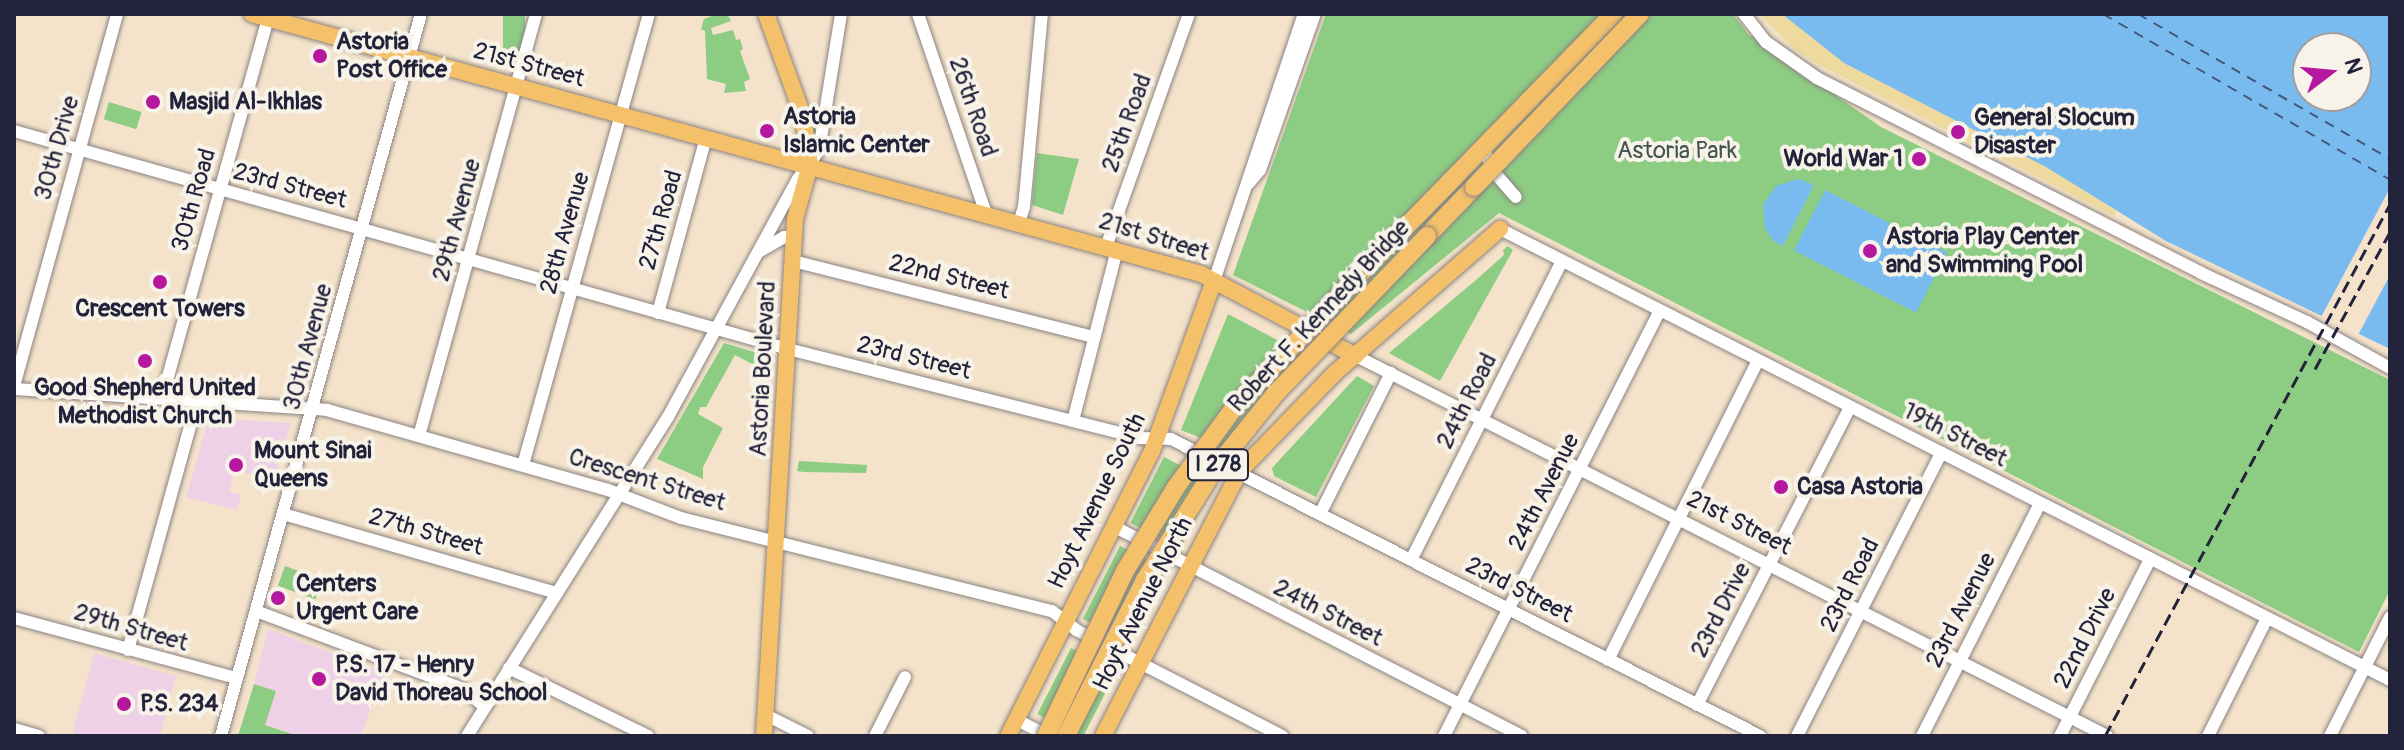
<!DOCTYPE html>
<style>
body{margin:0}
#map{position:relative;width:2404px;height:750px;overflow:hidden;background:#f4e3ca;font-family:Pangolin,sans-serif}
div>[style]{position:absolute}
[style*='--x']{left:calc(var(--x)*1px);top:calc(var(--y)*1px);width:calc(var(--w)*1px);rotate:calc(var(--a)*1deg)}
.built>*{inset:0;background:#eed0e7}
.green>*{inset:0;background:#8dcc83;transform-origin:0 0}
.sand>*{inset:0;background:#eeda9e}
.water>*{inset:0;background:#79bbee;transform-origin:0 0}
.pier>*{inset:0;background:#f4e3ca}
.ferry>*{height:2px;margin-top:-1px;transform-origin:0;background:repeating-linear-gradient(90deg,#40587a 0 10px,transparent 0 18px)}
.roads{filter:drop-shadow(0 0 2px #8b8282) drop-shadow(0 0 2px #8b8282)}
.minor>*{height:12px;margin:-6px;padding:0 6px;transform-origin:6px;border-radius:6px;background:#fff}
.major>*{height:16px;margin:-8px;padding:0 8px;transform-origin:8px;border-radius:8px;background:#f4c16a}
.highway>*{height:18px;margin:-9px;padding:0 9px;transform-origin:9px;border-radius:9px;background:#f4c16a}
.rail>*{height:3px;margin-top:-1.5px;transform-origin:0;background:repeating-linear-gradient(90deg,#22223b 0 12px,transparent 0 18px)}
.bridges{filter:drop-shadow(0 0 2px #8b8282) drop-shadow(0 0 2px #8b8282)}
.highway-bridge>*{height:18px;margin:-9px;padding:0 9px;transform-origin:9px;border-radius:9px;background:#f4c16a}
.dots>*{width:22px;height:22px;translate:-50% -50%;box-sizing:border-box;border:4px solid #f7f3e8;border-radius:50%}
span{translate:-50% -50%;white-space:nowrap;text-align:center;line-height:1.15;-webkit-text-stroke:8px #f7f3e8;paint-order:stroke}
.shield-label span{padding:2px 6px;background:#f7f3e8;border:2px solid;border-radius:6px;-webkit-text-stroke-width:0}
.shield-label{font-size:22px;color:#22223b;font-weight:700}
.poi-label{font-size:24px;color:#22223b;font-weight:700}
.left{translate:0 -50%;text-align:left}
.right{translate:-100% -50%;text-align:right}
.street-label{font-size:24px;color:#22223b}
.park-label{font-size:24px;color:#425551}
.frame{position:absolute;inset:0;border:16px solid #22223b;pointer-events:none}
.north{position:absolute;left:2292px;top:32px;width:80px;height:80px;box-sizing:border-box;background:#f7f3e8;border:2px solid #a29fa3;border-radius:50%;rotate:74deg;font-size:22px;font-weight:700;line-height:32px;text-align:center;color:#22223b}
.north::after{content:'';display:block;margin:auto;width:28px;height:36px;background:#b5179e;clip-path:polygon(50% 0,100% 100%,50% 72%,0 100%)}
</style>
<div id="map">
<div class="built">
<div style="clip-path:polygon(209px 418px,291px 423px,286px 440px,281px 439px,274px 463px,279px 465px,275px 480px,235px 470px,229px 492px,241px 495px,237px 510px,186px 497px)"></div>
<div style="clip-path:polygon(268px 629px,385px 673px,360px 736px,298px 736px,265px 724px,276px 691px,254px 684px)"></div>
<div style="clip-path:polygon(94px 653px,176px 676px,160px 736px,85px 736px,73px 733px)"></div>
</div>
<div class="green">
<div style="left:503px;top:14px;width:22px;height:46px"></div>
<div style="clip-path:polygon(717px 14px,727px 14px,731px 21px,711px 28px,713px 35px,733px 30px,736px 40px,740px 39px,743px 49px,740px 51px,750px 79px,744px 82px,746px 91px,724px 93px,726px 84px,707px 79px,705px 31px,701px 29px,704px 19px)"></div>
<div style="clip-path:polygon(1326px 14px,1733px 14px,1748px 34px,1881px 127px,2390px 380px,2390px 590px,2359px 652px,1499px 213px,1351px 334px,1233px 275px)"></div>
<div style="left:109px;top:102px;width:34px;height:18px;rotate:17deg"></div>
<div style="clip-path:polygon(1037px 153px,1079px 159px,1063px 215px,1032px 205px)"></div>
<div style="clip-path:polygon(1508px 246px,1513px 250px,1440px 381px,1389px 353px,1476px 280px,1504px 255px,1503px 250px)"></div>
<div style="clip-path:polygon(1228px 314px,1315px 360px,1230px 450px,1181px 430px)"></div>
<div style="clip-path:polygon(724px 343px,771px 357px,769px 373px,735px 355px,706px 407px,700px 407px,698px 414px,723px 428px,703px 467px,703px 479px,657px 459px)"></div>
<div style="clip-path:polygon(1357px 376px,1374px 386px,1316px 497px,1274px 476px,1272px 468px)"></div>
<div style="left:1164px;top:457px;width:56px;height:74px;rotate:27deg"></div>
<div style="clip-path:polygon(799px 461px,867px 465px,866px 473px,804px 472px,797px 471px)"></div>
<div style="left:1120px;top:546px;width:53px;height:82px;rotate:27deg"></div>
<div style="left:285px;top:566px;width:40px;height:21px;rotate:20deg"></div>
<div style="left:1071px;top:648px;width:51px;height:74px;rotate:27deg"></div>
<div style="clip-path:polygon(254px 684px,276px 691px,265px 725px,298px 736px,238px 736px)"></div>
</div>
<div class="sand">
<div style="clip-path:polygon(1759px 14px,1782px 14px,1844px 63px,2047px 167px,2116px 211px,2114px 216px,1817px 64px,1794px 49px)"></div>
</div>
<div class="water">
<div style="clip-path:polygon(evenodd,1782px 14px,2390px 14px,2390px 349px,2166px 241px,2046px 167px,1844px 63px,1782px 14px,2308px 48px,2356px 48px,2356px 96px,2308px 96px,2308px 48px)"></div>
<div style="clip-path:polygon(1798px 179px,1814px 185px,1783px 246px,1774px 241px,1765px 229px,1763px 205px,1776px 186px)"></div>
<div style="left:1825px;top:190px;width:137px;height:68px;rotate:27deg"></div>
</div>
<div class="pier">
<div style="clip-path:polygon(2390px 188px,2390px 275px,2357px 337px,2320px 319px)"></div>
</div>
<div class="ferry">
<div style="--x:2103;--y:14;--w:332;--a:30"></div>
<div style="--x:2138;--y:14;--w:291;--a:29.9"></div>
</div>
<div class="roads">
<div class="minor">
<div style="--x:918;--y:14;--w:211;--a:71.2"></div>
<div style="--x:1744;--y:14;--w:36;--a:52"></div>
<div style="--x:1766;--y:42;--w:62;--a:35.2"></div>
<div style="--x:1817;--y:78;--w:431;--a:26.9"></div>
<div style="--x:2201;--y:273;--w:117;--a:24.8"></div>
<div style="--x:2307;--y:322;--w:95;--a:29"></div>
<div style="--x:14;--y:131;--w:804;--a:15.73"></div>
<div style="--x:788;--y:349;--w:363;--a:14.2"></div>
<div style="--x:1140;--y:438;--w:31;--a:2"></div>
<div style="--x:1171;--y:439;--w:660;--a:26.76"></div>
<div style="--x:1484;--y:150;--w:24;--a:66"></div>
<div style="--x:1494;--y:172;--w:33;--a:49"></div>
<div style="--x:1249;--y:183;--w:17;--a:-50"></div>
<div style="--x:1260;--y:170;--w:165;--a:-70.6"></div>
<div style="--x:1019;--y:223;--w:17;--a:-73"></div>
<div style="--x:1024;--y:207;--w:194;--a:-84.7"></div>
<div style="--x:1500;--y:229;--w:998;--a:26.87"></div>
<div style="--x:1106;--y:247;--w:247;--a:-70.4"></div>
<div style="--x:760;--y:251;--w:28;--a:-30"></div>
<div style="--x:784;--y:237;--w:10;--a:0"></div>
<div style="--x:793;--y:261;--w:310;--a:14.2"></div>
<div style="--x:1214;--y:281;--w:282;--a:-71.4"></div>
<div style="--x:658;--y:313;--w:181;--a:-74.7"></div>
<div style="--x:1356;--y:356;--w:842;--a:26.84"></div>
<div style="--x:14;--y:386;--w:386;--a:-74.5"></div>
<div style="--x:14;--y:389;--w:314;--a:3.8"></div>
<div style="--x:327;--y:410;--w:292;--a:15.9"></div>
<div style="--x:608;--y:490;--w:78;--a:21"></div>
<div style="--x:681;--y:518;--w:382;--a:14.1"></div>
<div style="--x:1052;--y:611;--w:31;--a:38"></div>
<div style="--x:1076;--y:630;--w:232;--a:27.2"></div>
<div style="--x:162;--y:398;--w:399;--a:-74.4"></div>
<div style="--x:1073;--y:421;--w:177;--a:-75.6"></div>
<div style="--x:419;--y:436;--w:438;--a:-74.5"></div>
<div style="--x:523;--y:465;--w:468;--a:-74.4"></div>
<div style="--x:283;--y:514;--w:285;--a:16.1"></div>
<div style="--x:1320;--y:514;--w:158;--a:-63.3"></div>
<div style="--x:1115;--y:527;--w:457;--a:27.2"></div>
<div style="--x:1411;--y:560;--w:335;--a:-63.2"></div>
<div style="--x:256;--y:611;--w:221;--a:20.6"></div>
<div style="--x:463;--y:689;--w:28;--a:39"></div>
<div style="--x:14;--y:618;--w:231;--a:15.1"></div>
<div style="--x:128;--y:650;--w:258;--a:-74.5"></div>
<div style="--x:1608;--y:660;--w:333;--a:-63.4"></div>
<div style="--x:509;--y:668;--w:155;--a:26.1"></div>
<div style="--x:1697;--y:705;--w:335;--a:-62.8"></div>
<div style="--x:766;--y:715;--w:47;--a:26.6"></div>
<div style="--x:1017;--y:720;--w:35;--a:27"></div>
<div style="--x:14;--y:729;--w:26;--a:16"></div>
<div style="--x:221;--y:736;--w:749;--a:-74.52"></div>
<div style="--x:467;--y:736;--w:377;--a:-57.8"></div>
<div style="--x:668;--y:417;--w:271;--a:-61.4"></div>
<div style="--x:798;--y:179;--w:36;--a:-54"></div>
<div style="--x:819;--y:150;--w:138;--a:-80.8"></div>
<div style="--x:875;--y:736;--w:66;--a:-63"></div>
<div style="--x:1444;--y:736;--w:477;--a:-63.1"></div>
<div style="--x:1797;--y:736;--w:318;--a:-63"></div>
<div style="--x:1922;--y:736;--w:261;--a:-63.1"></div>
<div style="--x:2060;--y:736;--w:199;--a:-63"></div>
<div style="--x:2208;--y:736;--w:132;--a:-63.4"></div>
<div style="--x:2330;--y:736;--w:133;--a:-63.2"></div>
</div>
<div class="major">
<div style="--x:252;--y:14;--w:984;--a:15.32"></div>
<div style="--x:1201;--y:274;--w:175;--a:27.9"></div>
<div style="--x:764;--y:736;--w:518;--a:-86.57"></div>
<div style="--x:795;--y:219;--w:56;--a:-74.5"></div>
<div style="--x:810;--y:165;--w:49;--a:-98.1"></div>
<div style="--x:803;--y:116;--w:109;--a:-109.9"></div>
<div style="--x:1008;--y:736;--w:319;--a:-63.2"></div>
<div style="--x:1152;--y:451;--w:181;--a:-70"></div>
<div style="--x:1103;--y:736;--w:297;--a:-62.7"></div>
<div style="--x:1239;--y:472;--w:139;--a:-45.9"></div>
<div style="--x:1336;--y:372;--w:218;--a:-41.1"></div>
</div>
<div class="highway">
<div style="--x:1427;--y:236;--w:68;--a:-46.2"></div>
<div style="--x:1356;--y:278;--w:369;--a:-45.7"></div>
</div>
</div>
<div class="rail">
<div style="--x:2315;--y:369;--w:156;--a:-61.3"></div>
<div style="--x:2105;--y:736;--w:604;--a:-61.82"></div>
</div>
<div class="bridges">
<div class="highway-bridge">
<div style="--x:1474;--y:187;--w:240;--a:-46.2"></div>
<div style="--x:1046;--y:736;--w:183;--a:-64.4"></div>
<div style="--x:1125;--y:571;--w:98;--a:-58.7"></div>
<div style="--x:1176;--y:487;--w:98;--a:-53.7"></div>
<div style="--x:1234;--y:408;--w:178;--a:-46.8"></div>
<div style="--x:1066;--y:736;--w:175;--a:-63.1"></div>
<div style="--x:1145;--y:580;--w:130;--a:-57.9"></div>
<div style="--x:1214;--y:470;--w:99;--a:-51.2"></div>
<div style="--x:1276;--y:393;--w:218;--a:-46.1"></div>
</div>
</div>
<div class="dots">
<div style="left:320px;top:56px;background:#b5179e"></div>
<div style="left:153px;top:102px;background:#b5179e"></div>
<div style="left:767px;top:131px;background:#b5179e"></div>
<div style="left:1958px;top:132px;background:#b5179e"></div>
<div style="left:1919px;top:159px;background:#b5179e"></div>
<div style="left:1870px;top:251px;background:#b5179e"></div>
<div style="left:160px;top:282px;background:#b5179e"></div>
<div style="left:145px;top:361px;background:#b5179e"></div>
<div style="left:236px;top:465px;background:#b5179e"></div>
<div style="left:1781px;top:487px;background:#b5179e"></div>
<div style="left:278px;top:598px;background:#b5179e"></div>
<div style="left:319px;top:679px;background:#b5179e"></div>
<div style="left:124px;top:704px;background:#b5179e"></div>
</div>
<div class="shield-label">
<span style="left:1218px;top:465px">I 278</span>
</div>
<div class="poi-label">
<span class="left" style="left:336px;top:56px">Astoria<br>Post Office</span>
<span class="left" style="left:169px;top:102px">Masjid Al-Ikhlas</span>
<span class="left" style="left:783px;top:131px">Astoria<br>Islamic Center</span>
<span class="left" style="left:1974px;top:132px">General Slocum<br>Disaster</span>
<span class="right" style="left:1903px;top:159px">World War 1</span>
<span class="left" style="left:1886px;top:251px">Astoria Play Center<br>and Swimming Pool</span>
<span style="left:160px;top:309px">Crescent Towers</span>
<span style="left:145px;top:402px">Good Shepherd United<br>Methodist Church</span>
<span class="left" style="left:254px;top:465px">Mount Sinai<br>Queens</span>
<span class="left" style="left:1797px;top:487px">Casa Astoria</span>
<span class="left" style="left:296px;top:598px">Centers<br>Urgent Care</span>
<span class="left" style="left:335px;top:679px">P.S. 17 - Henry<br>David Thoreau School</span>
<span class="left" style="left:140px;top:704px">P.S. 234</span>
</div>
<div class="street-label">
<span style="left:529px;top:65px;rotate:15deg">21st Street</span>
<span style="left:973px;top:107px;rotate:71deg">26th Road</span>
<span style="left:1127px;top:123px;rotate:-70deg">25th Road</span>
<span style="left:57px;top:148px;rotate:-74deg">30th Drive</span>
<span style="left:290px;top:186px;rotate:15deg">23rd Street</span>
<span style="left:194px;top:200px;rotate:-74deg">30th Road</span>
<span style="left:457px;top:220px;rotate:-75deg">29th Avenue</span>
<span style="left:661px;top:220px;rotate:-74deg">27th Road</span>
<span style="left:565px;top:233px;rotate:-74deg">28th Avenue</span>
<span style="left:1154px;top:237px;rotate:17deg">21st Street</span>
<span style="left:949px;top:277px;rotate:14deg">22nd Street</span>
<span style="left:1319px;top:316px;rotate:-47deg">Robert F. Kennedy Bridge</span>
<span style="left:308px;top:347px;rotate:-75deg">30th Avenue</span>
<span style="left:914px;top:358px;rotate:14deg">23rd Street</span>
<span style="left:763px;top:369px;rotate:-87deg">Astoria Boulevard</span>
<span style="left:1467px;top:401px;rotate:-63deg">24th Road</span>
<span style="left:1955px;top:435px;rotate:27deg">19th Street</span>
<span style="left:647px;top:480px;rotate:17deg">Crescent Street</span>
<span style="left:1544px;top:492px;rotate:-63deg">24th Avenue</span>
<span style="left:1097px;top:501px;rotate:-64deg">Hoyt Avenue South</span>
<span style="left:1739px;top:523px;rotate:27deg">21st Street</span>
<span style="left:426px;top:532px;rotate:16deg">27th Street</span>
<span style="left:1850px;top:585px;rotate:-63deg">23rd Road</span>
<span style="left:1519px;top:590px;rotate:27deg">23rd Street</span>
<span style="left:1143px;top:604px;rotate:-63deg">Hoyt Avenue North</span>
<span style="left:1721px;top:610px;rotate:-63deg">23rd Drive</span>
<span style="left:1961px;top:610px;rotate:-63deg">23rd Avenue</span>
<span style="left:1328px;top:613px;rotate:27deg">24th Street</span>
<span style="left:131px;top:628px;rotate:16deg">29th Street</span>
<span style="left:2085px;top:638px;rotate:-63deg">22nd Drive</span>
</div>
<div class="park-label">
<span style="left:1677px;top:151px">Astoria Park</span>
</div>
<div class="frame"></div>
<div class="north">N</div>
</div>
